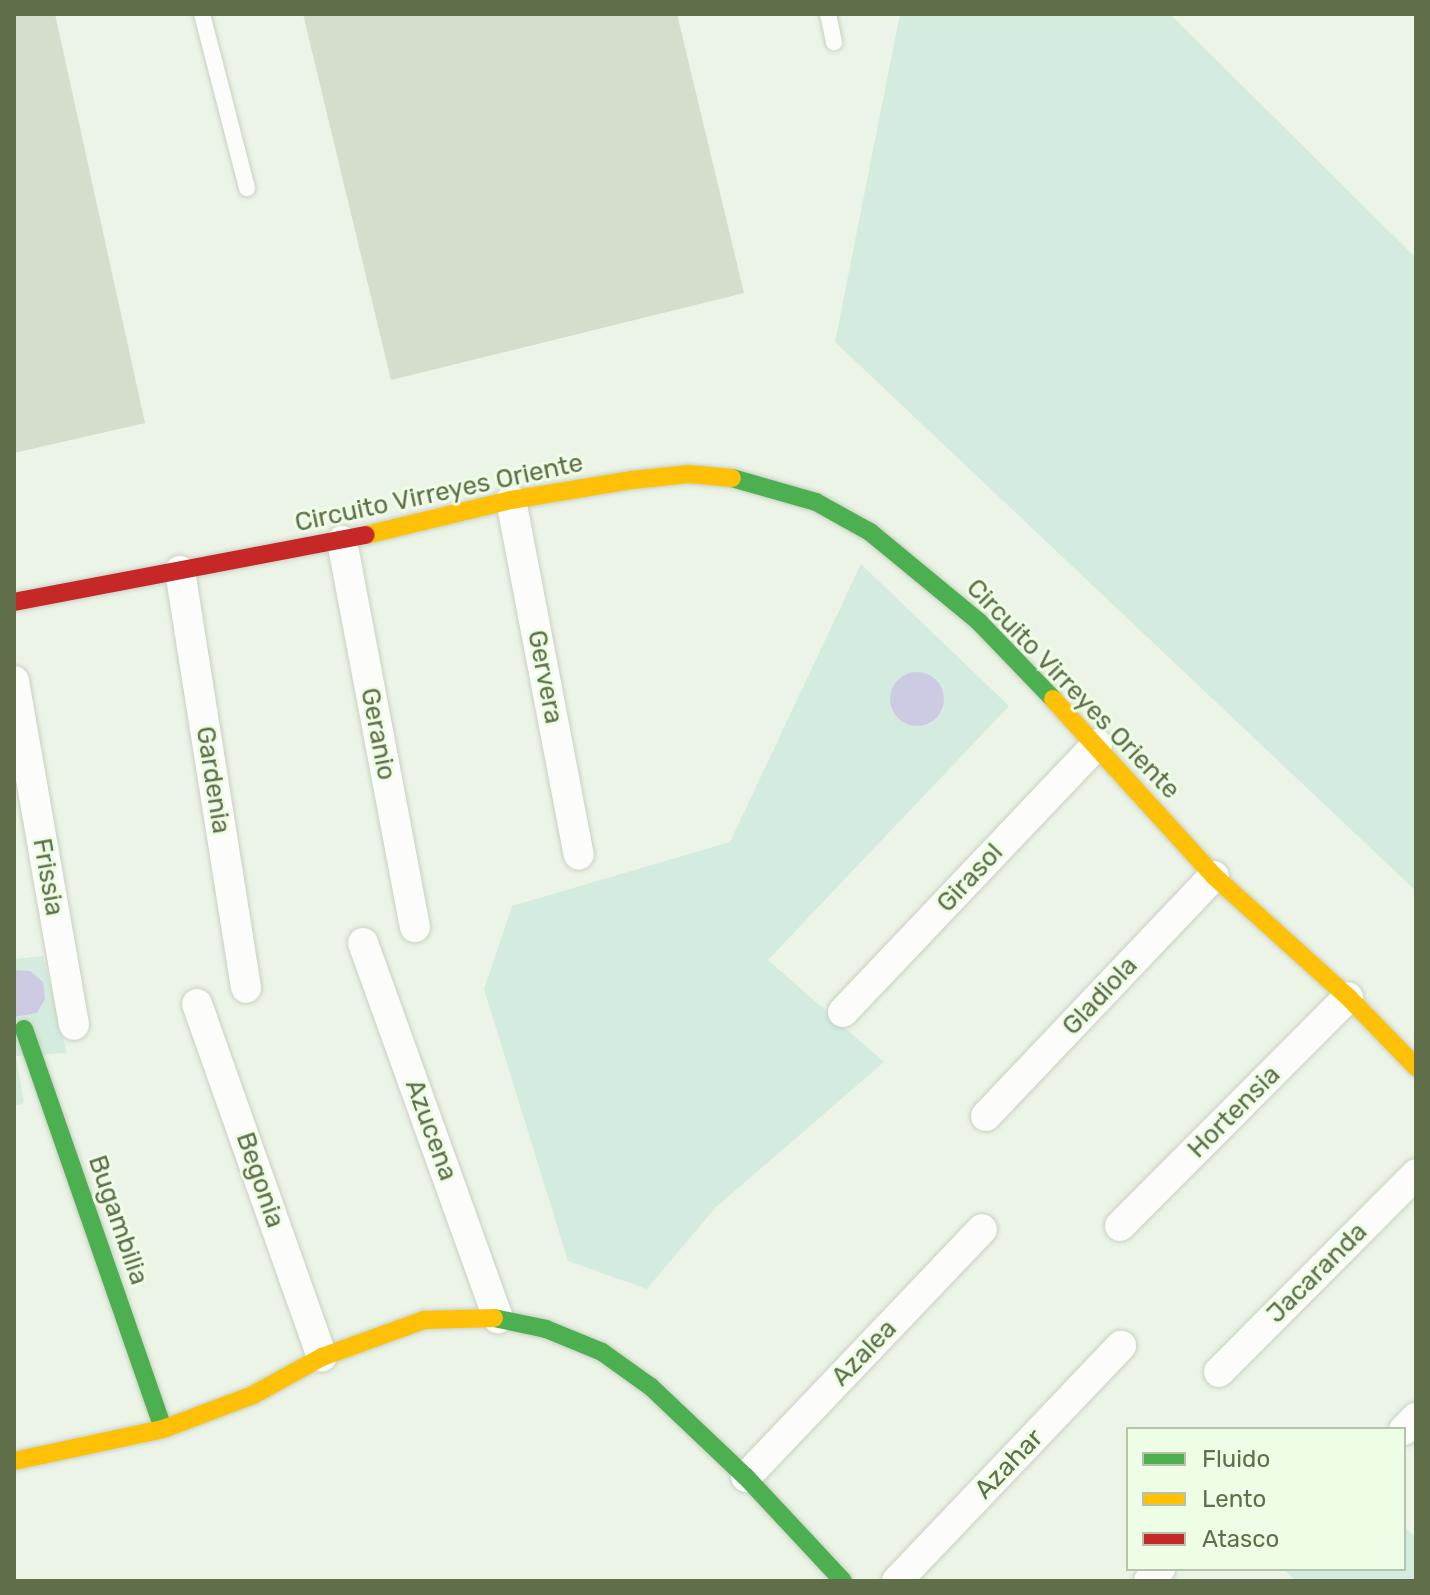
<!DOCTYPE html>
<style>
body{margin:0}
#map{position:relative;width:1430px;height:1595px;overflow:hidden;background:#ebf4e7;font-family:Rubik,sans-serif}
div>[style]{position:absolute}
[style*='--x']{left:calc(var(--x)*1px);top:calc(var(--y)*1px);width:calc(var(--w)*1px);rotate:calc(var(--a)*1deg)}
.green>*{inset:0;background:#d4ecdf}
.water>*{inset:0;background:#cdcae3}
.round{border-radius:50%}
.building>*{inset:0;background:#d5ddcd}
.roads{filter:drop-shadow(0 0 2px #c8d0c0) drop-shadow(0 0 2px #c8d0c0)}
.lane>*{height:16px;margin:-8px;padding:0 8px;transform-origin:8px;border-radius:8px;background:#fcfdfb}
.street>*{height:30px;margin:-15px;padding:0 15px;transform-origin:15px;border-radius:15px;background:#fcfdfb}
.fast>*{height:18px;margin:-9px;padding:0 9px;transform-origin:9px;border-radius:9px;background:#4caf50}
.slow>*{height:18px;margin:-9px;padding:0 9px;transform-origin:9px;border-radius:9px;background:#ffc107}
.jam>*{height:18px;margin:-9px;padding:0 9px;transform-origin:9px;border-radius:9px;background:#c62828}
span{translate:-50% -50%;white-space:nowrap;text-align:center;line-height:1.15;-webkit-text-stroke:6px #eefde6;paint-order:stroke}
.street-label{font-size:26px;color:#606f4a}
.frame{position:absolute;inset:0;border:16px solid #606f4a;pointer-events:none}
.legend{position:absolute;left:1126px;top:1427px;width:280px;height:144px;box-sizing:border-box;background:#eefde6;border:2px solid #b5c4a8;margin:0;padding:10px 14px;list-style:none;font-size:24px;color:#606f4a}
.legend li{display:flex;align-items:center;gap:16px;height:40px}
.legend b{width:40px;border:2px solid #b5c4a8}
</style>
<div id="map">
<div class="green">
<div style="clip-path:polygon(900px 14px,1170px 14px,1416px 258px,1416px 891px,835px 342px)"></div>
<div style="clip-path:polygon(861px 564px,1009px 706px,768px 960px,884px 1062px,715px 1208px,647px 1289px,568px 1261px,484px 989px,512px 906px,730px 842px)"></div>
<div style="clip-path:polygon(43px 956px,67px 1053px,16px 1056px,24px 1103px,14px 1106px,14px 959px)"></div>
<div style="clip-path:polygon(1404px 1526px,1416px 1538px,1416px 1581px,1296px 1581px,1283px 1569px,1404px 1569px)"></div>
</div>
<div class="water">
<div class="round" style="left:890px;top:672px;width:54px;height:54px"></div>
<div style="clip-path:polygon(14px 970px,30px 971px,43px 982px,45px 999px,37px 1013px,14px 1017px)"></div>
</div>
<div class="building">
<div style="clip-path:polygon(14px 14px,55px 14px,145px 423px,14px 453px)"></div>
<div style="clip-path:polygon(303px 14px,677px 14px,744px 293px,391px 380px)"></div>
</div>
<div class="roads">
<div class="lane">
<div style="--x:202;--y:14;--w:180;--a:75.5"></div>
<div style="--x:828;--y:14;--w:29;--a:78"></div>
</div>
<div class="street">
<div style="--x:511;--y:500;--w:361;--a:79.2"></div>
<div style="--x:342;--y:541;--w:393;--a:79.3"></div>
<div style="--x:180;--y:571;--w:422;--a:81"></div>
<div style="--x:14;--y:681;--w:349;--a:80.1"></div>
<div style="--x:363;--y:943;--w:399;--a:70.2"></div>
<div style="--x:197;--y:1004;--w:374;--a:70.5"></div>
<div style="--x:843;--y:1012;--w:369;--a:-46.5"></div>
<div style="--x:986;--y:1116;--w:331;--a:-46.5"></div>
<div style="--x:1120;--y:1226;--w:323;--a:-45.1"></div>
<div style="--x:1219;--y:1372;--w:279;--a:-45.1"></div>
<div style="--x:1404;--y:1430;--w:17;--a:-45"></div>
<div style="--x:746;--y:1477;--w:342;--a:-46.4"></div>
<div style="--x:897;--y:1581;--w:325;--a:-46.4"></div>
<div style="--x:1149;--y:1581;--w:16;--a:-47"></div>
</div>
<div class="fast">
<div style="--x:732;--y:478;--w:87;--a:15.9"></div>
<div style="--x:816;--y:502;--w:62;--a:29.1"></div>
<div style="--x:870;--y:532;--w:141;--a:39.5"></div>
<div style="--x:979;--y:622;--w:107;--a:46.1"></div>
<div style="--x:24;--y:1029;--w:423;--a:70.8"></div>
<div style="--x:494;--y:1318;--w:53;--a:11.9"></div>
<div style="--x:546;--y:1329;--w:61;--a:22.3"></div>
<div style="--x:602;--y:1352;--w:60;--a:35.5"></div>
<div style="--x:651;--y:1387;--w:131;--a:43.5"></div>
<div style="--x:746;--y:1477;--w:142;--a:47"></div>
</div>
<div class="slow">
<div style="--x:366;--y:535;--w:149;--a:-13.6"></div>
<div style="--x:511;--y:500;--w:123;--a:-9.4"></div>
<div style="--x:632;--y:480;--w:57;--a:-6"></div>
<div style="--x:689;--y:474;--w:43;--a:5.3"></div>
<div style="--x:1053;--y:699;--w:239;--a:47.7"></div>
<div style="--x:1214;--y:876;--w:181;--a:42.1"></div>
<div style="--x:1348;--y:997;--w:98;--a:45.8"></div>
<div style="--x:14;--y:1461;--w:152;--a:-12.1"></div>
<div style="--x:163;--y:1429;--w:96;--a:-20.7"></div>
<div style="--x:253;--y:1395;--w:79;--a:-28.8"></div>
<div style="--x:322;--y:1357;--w:109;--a:-19.9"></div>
<div style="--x:424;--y:1320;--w:70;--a:-1.6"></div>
</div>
<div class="jam">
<div style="--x:14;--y:602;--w:358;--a:-10.8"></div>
</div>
</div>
<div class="street-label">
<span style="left:439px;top:493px;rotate:-12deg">Circuito Virreyes Oriente</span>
<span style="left:545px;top:677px;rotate:79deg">Gervera</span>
<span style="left:1073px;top:689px;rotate:46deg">Circuito Virreyes Oriente</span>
<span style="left:378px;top:734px;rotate:79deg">Geranio</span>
<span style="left:213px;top:780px;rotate:81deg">Gardenia</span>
<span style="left:48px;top:877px;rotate:80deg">Frissia</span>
<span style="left:970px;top:878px;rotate:-47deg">Girasol</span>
<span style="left:1100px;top:996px;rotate:-47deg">Gladiola</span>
<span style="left:1234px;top:1112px;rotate:-45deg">Hortensia</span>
<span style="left:431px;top:1130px;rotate:70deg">Azucena</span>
<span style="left:260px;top:1180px;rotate:71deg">Begonia</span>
<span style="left:118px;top:1220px;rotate:71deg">Bugambilia</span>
<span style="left:1317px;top:1273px;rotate:-45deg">Jacaranda</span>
<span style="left:864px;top:1353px;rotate:-46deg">Azalea</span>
<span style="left:1009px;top:1464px;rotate:-46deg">Azahar</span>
</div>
<div class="frame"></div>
<ul class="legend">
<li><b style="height:10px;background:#4caf50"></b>Fluido</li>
<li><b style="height:10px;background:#ffc107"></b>Lento</li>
<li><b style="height:10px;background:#c62828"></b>Atasco</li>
</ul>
</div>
